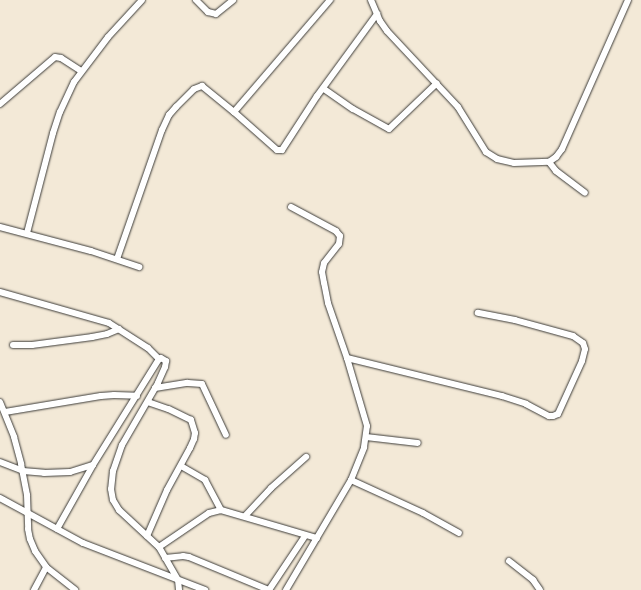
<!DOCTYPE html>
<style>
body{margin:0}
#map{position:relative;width:641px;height:590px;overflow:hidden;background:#f3e9d7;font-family:Delius,sans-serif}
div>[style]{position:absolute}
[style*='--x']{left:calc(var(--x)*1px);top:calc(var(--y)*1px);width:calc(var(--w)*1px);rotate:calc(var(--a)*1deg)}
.roads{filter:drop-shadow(0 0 1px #3c3b38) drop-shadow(0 0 1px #3c3b38)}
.minor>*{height:6px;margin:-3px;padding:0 3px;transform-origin:3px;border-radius:3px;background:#fff}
span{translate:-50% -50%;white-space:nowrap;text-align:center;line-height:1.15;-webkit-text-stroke:3px #f6f6f2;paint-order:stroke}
</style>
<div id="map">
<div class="roads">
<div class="minor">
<div style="--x:196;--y:0;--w:17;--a:45"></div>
<div style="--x:208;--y:12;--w:8;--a:14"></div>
<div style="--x:216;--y:14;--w:22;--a:-39"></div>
<div style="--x:371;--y:0;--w:23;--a:67"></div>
<div style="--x:380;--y:21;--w:12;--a:55"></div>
<div style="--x:387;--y:31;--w:104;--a:46.9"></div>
<div style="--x:458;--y:107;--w:53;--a:58.1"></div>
<div style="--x:486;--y:152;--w:13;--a:32"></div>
<div style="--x:497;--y:159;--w:17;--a:13"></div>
<div style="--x:514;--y:163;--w:35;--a:-2"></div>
<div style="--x:549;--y:162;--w:9;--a:-36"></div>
<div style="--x:556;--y:157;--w:10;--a:-53"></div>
<div style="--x:562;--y:149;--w:163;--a:-66.1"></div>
<div style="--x:324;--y:89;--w:35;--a:35"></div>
<div style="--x:353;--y:109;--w:41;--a:29.1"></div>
<div style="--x:389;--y:129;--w:66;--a:-43.8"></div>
<div style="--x:0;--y:104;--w:72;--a:-40.5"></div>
<div style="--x:55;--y:57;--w:6;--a:9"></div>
<div style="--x:61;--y:58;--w:24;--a:33"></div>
<div style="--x:234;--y:112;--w:57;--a:41.5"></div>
<div style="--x:277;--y:150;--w:5;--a:0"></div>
<div style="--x:282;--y:150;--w:64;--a:-57.1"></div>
<div style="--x:317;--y:96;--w:102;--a:-53.8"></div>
<div style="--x:549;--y:162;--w:11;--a:52"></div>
<div style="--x:556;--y:171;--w:36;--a:37"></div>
<div style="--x:0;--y:227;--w:94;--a:14.8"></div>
<div style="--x:91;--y:251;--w:51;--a:18.4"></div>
<div style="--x:27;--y:233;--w:103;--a:-75.4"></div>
<div style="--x:53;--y:133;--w:22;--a:-72"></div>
<div style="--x:60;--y:112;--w:33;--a:-65"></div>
<div style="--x:74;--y:82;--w:56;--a:-52.9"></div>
<div style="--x:108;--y:37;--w:50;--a:-47.4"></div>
<div style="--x:117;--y:259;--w:137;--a:-70.8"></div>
<div style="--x:162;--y:130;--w:17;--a:-65"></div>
<div style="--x:169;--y:115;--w:11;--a:-49"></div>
<div style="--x:176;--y:107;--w:25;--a:-45"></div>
<div style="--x:194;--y:89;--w:9;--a:-21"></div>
<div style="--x:202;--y:86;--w:41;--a:39.1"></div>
<div style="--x:234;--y:112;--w:148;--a:-49.4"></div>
<div style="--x:0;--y:292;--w:113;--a:15.9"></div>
<div style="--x:109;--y:323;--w:46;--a:32.7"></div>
<div style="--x:148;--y:348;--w:16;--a:45"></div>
<div style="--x:159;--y:359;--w:2;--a:-27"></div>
<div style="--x:161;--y:358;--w:6;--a:31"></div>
<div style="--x:166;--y:361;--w:6;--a:99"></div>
<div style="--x:165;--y:367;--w:17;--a:114"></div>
<div style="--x:158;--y:383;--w:72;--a:120.1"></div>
<div style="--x:122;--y:445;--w:28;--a:109"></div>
<div style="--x:113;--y:471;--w:18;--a:96"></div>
<div style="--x:111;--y:489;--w:11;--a:80"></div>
<div style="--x:113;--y:500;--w:12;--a:59"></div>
<div style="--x:119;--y:510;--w:54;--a:42.8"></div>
<div style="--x:159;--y:547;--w:38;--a:60"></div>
<div style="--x:178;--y:580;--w:10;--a:84"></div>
<div style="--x:13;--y:345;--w:19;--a:0"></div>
<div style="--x:32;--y:345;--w:61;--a:-7.6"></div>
<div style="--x:92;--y:337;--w:15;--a:-11"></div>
<div style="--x:107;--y:334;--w:13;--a:-23"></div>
<div style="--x:347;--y:358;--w:160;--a:13.8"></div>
<div style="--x:502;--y:396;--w:25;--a:18"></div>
<div style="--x:526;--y:404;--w:26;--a:28"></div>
<div style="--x:549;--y:416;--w:4;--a:0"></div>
<div style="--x:553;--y:416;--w:5;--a:-22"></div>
<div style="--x:558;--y:414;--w:58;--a:-65.6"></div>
<div style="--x:582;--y:361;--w:12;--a:-76"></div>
<div style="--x:585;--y:349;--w:6;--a:-108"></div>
<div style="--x:583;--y:343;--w:12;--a:-145"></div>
<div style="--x:573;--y:336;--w:60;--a:-164.6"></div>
<div style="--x:515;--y:320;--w:38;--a:-169"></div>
<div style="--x:155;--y:388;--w:33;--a:-9"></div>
<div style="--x:188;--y:383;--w:14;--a:4"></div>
<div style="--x:202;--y:384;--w:56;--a:64.8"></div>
<div style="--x:0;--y:402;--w:38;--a:68"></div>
<div style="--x:14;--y:437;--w:28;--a:75"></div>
<div style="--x:21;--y:464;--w:32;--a:79"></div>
<div style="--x:27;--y:495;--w:34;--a:88"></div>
<div style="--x:28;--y:529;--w:10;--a:79"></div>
<div style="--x:30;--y:539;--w:13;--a:67"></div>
<div style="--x:35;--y:551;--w:19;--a:55"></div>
<div style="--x:46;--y:567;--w:37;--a:38"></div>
<div style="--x:5;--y:412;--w:97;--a:-9.5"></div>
<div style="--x:101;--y:396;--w:13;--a:-4"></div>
<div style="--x:114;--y:395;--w:23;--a:2"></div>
<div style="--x:366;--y:437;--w:52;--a:6.6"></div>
<div style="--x:0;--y:462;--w:25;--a:21"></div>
<div style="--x:23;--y:471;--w:21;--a:5"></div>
<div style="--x:44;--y:473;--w:26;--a:-2"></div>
<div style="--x:70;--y:472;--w:24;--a:-17"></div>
<div style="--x:181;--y:466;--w:28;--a:30"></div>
<div style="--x:205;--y:480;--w:34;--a:62"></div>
<div style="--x:351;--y:480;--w:79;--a:24.6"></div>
<div style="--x:423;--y:513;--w:41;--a:29.1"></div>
<div style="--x:0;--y:498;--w:94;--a:28.5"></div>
<div style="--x:83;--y:543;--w:131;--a:21.1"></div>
<div style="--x:245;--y:516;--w:38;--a:-47"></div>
<div style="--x:271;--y:488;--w:47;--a:-41.5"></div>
<div style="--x:57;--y:529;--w:73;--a:-60.6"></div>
<div style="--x:93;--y:465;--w:125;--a:-58.1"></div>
<div style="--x:147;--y:536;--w:50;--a:-66.5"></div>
<div style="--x:167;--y:490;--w:48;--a:-61.3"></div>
<div style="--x:190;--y:448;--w:10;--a:-66"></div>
<div style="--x:194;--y:439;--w:6;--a:-81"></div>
<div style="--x:195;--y:433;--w:14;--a:-107"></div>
<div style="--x:191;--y:420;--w:25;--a:-154"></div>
<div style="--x:168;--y:409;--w:21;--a:-161"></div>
<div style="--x:159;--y:547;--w:60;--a:-34.2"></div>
<div style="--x:209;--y:513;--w:12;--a:-14"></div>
<div style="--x:221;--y:510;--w:100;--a:16.3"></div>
<div style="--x:165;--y:558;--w:18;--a:-6"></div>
<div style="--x:183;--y:556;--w:6;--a:9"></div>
<div style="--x:189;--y:557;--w:87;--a:22.4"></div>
<div style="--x:509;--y:561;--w:31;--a:38"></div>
<div style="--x:533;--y:580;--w:12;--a:55"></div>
<div style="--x:34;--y:590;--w:26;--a:-62"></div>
<div style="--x:269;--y:590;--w:65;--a:-56.3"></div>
<div style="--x:286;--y:590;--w:128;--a:-59.4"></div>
<div style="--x:351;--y:480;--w:35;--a:-68"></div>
<div style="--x:364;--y:447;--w:21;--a:-82"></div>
<div style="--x:367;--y:426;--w:71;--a:-106.4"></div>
<div style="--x:347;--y:358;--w:58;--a:-109.1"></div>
<div style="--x:328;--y:303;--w:20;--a:-101"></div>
<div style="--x:324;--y:283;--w:11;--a:-100"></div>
<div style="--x:322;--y:272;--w:9;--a:-77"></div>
<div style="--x:324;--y:263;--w:24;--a:-52"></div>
<div style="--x:339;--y:244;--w:8;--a:-83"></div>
<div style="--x:340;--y:236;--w:6;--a:-129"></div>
<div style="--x:336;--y:231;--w:51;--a:-151.9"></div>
</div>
</div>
</div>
